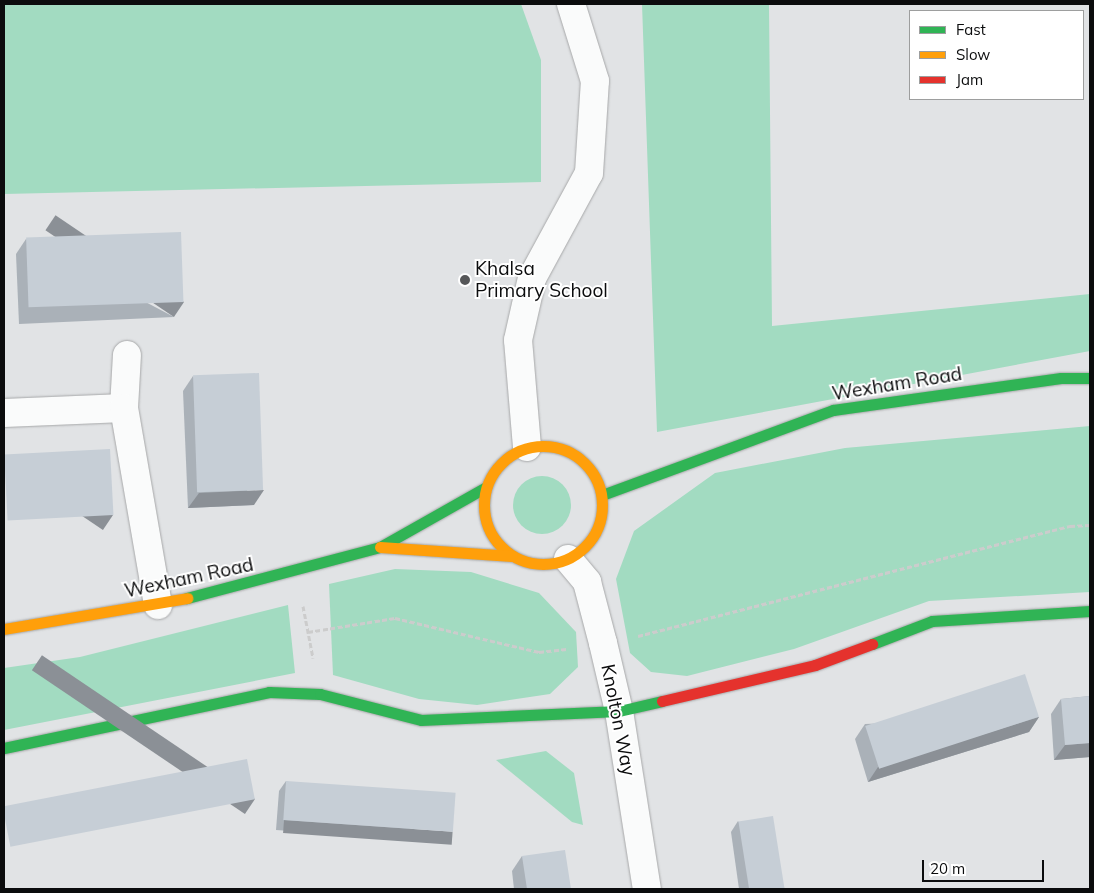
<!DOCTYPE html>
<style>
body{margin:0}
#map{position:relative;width:1094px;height:893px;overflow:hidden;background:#e1e3e5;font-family:Mulish,sans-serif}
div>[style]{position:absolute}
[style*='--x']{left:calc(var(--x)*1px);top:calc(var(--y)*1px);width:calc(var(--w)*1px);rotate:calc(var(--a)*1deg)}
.green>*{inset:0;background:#a2dbc1}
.round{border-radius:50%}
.path>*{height:3px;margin-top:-1.5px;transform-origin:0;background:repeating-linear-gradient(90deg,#ccc 0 5px,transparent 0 7.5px)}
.roads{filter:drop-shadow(0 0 1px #a7a8a9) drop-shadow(0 0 1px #a7a8a9)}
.street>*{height:28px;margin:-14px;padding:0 14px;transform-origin:14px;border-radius:14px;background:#fafbfb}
.fast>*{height:11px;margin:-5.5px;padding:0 5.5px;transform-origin:5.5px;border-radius:5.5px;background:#30b455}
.slow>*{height:11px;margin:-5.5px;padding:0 5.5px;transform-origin:5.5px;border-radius:5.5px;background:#ff9f0a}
.slow>.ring{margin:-5.5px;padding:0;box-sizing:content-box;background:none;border:11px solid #ff9f0a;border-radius:50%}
.jam>*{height:11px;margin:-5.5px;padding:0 5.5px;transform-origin:5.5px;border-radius:5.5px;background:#e5322d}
.wall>*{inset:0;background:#aab1b8}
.shaded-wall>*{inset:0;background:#8b9096;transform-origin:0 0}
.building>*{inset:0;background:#c6ced6;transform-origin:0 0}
.dots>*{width:14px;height:14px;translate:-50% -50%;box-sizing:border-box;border:2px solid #fff;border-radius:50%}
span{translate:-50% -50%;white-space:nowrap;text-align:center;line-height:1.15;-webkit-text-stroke:4px #fff;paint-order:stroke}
.poi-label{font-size:19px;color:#0b0c0d}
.left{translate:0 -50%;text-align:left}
.street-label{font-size:19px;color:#0b0c0d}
.frame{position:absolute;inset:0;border:5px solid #0b0c0d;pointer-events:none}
.legend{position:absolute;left:909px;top:10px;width:175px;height:90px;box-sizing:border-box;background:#fff;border:1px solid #9d9e9e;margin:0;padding:6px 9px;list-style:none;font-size:15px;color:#0b0c0d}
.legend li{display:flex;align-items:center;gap:10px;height:25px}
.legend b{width:25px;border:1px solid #9d9e9e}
.scale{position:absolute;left:922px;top:860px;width:122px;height:22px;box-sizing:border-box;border:2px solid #0b0c0d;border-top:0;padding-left:6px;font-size:15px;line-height:18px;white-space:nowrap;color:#0b0c0d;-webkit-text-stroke:4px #fff;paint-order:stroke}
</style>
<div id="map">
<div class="green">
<div style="clip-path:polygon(4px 4px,521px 4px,541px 60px,541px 182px,4px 194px)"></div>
<div style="clip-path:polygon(642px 4px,769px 4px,772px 326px,1090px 294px,1090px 351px,657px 432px)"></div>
<div style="clip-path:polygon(1090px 426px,1090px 592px,929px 601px,794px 649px,687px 676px,651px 672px,630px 653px,616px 579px,634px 531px,715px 473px,845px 448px)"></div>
<div class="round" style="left:513px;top:476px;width:58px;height:58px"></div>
<div style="clip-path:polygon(395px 569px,471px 572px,539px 593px,576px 632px,578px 667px,550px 694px,477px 705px,419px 699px,333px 675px,329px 584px)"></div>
<div style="clip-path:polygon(288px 605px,295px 673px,4px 730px,4px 668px,80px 657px)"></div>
<div style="clip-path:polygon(546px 751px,574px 773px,583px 825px,572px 822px,496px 760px)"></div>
</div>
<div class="path">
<div style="--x:303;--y:606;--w:53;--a:79.1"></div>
<div style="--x:308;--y:632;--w:88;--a:-9.1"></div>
<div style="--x:395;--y:618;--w:148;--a:13.3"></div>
<div style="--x:539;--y:652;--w:30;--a:-6"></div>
<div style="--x:638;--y:636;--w:446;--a:-14.3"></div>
<div style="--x:1070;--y:526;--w:20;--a:-3"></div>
</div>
<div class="roads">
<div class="street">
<div style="--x:124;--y:408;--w:53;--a:-86.8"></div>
<div style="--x:4;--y:413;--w:120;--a:-2.4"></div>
<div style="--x:124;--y:408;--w:200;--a:80.2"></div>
<div style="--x:527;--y:447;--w:107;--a:-94.8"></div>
<div style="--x:518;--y:340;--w:64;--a:-77.3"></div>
<div style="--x:532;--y:278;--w:119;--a:-61.5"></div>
<div style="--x:589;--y:173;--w:92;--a:-86.3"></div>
<div style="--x:595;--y:81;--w:81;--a:-107.3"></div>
<div style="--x:568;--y:559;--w:30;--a:50"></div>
<div style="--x:587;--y:582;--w:63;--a:75.3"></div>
<div style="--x:603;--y:643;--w:70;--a:76.8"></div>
<div style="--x:619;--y:711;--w:180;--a:81.1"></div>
</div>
<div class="fast">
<div style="--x:602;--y:495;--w:246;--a:-20.2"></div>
<div style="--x:833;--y:410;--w:230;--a:-8"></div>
<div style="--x:1061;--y:378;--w:29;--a:0"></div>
<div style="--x:187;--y:598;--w:200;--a:-14.8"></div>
<div style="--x:380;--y:547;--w:122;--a:-29.5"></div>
<div style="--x:872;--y:644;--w:64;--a:-21"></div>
<div style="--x:932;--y:621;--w:158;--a:-3.6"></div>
<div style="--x:4;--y:748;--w:271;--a:-11.9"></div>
<div style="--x:269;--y:692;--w:51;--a:2.2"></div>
<div style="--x:320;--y:694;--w:104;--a:14.4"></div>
<div style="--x:421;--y:720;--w:198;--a:-2.6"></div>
<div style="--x:619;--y:711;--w:44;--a:-13.1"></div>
</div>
<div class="slow">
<div class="ring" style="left:484px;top:446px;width:107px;height:107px"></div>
<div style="--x:380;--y:547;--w:132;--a:3.9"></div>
<div style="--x:4;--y:629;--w:186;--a:-9.6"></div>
</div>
<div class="jam">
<div style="--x:662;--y:701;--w:157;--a:-13.2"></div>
<div style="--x:815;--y:665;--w:61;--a:-20.2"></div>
</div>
</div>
<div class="wall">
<div style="clip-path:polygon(26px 239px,174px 317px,19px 324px,16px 254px)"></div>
<div style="clip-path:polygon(193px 376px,254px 505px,188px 508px,183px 391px)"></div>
<div style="clip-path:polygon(1090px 696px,1090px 757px,1054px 760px,1051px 714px,1061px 699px)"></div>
<div style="clip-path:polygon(1039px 717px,1029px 732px,868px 782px,855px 739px,865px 724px)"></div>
<div style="clip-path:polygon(286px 781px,446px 842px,276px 830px,279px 791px)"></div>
<div style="clip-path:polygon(738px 821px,785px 889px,739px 889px,731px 832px)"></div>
<div style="clip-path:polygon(522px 856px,571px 889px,514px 889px,512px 871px)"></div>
</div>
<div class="shaded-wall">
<div style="left:184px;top:302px;width:18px;height:155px;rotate:124deg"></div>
<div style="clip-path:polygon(264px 490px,254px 505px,188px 508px,199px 493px)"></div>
<div style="left:113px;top:515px;width:18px;height:109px;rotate:124deg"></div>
<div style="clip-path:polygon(1039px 717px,1029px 732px,868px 782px,878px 767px)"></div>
<div style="clip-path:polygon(1090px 743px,1090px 757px,1054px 760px,1065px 745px)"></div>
<div style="left:255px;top:799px;width:18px;height:257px;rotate:124deg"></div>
<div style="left:284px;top:820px;width:169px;height:13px;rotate:4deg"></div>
</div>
<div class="building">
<div style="left:181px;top:232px;width:70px;height:155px;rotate:88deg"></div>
<div style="left:259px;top:373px;width:117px;height:66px;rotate:88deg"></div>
<div style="left:110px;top:449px;width:66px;height:106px;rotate:87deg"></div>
<div style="left:1025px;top:674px;width:45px;height:168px;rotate:72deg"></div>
<div style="clip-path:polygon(1090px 696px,1090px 743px,1065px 745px,1061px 699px)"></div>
<div style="left:247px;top:759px;width:41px;height:249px;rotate:79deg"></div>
<div style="left:286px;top:781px;width:170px;height:39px;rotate:4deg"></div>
<div style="left:773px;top:816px;width:74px;height:35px;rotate:81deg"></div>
<div style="clip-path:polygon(565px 850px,571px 889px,527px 889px,522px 856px)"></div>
</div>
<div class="dots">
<div style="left:465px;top:280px;background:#565759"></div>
</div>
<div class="poi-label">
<span class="left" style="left:475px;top:280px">Khalsa<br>Primary School</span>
</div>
<div class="street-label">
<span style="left:897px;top:384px;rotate:-9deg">Wexham Road</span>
<span style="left:189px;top:578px;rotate:-12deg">Wexham Road</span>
<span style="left:618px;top:720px;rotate:79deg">Knolton Way</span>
</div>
<div class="frame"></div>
<ul class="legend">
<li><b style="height:6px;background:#30b455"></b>Fast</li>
<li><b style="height:6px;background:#ff9f0a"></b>Slow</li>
<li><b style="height:6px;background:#e5322d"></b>Jam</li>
</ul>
<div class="scale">20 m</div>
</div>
